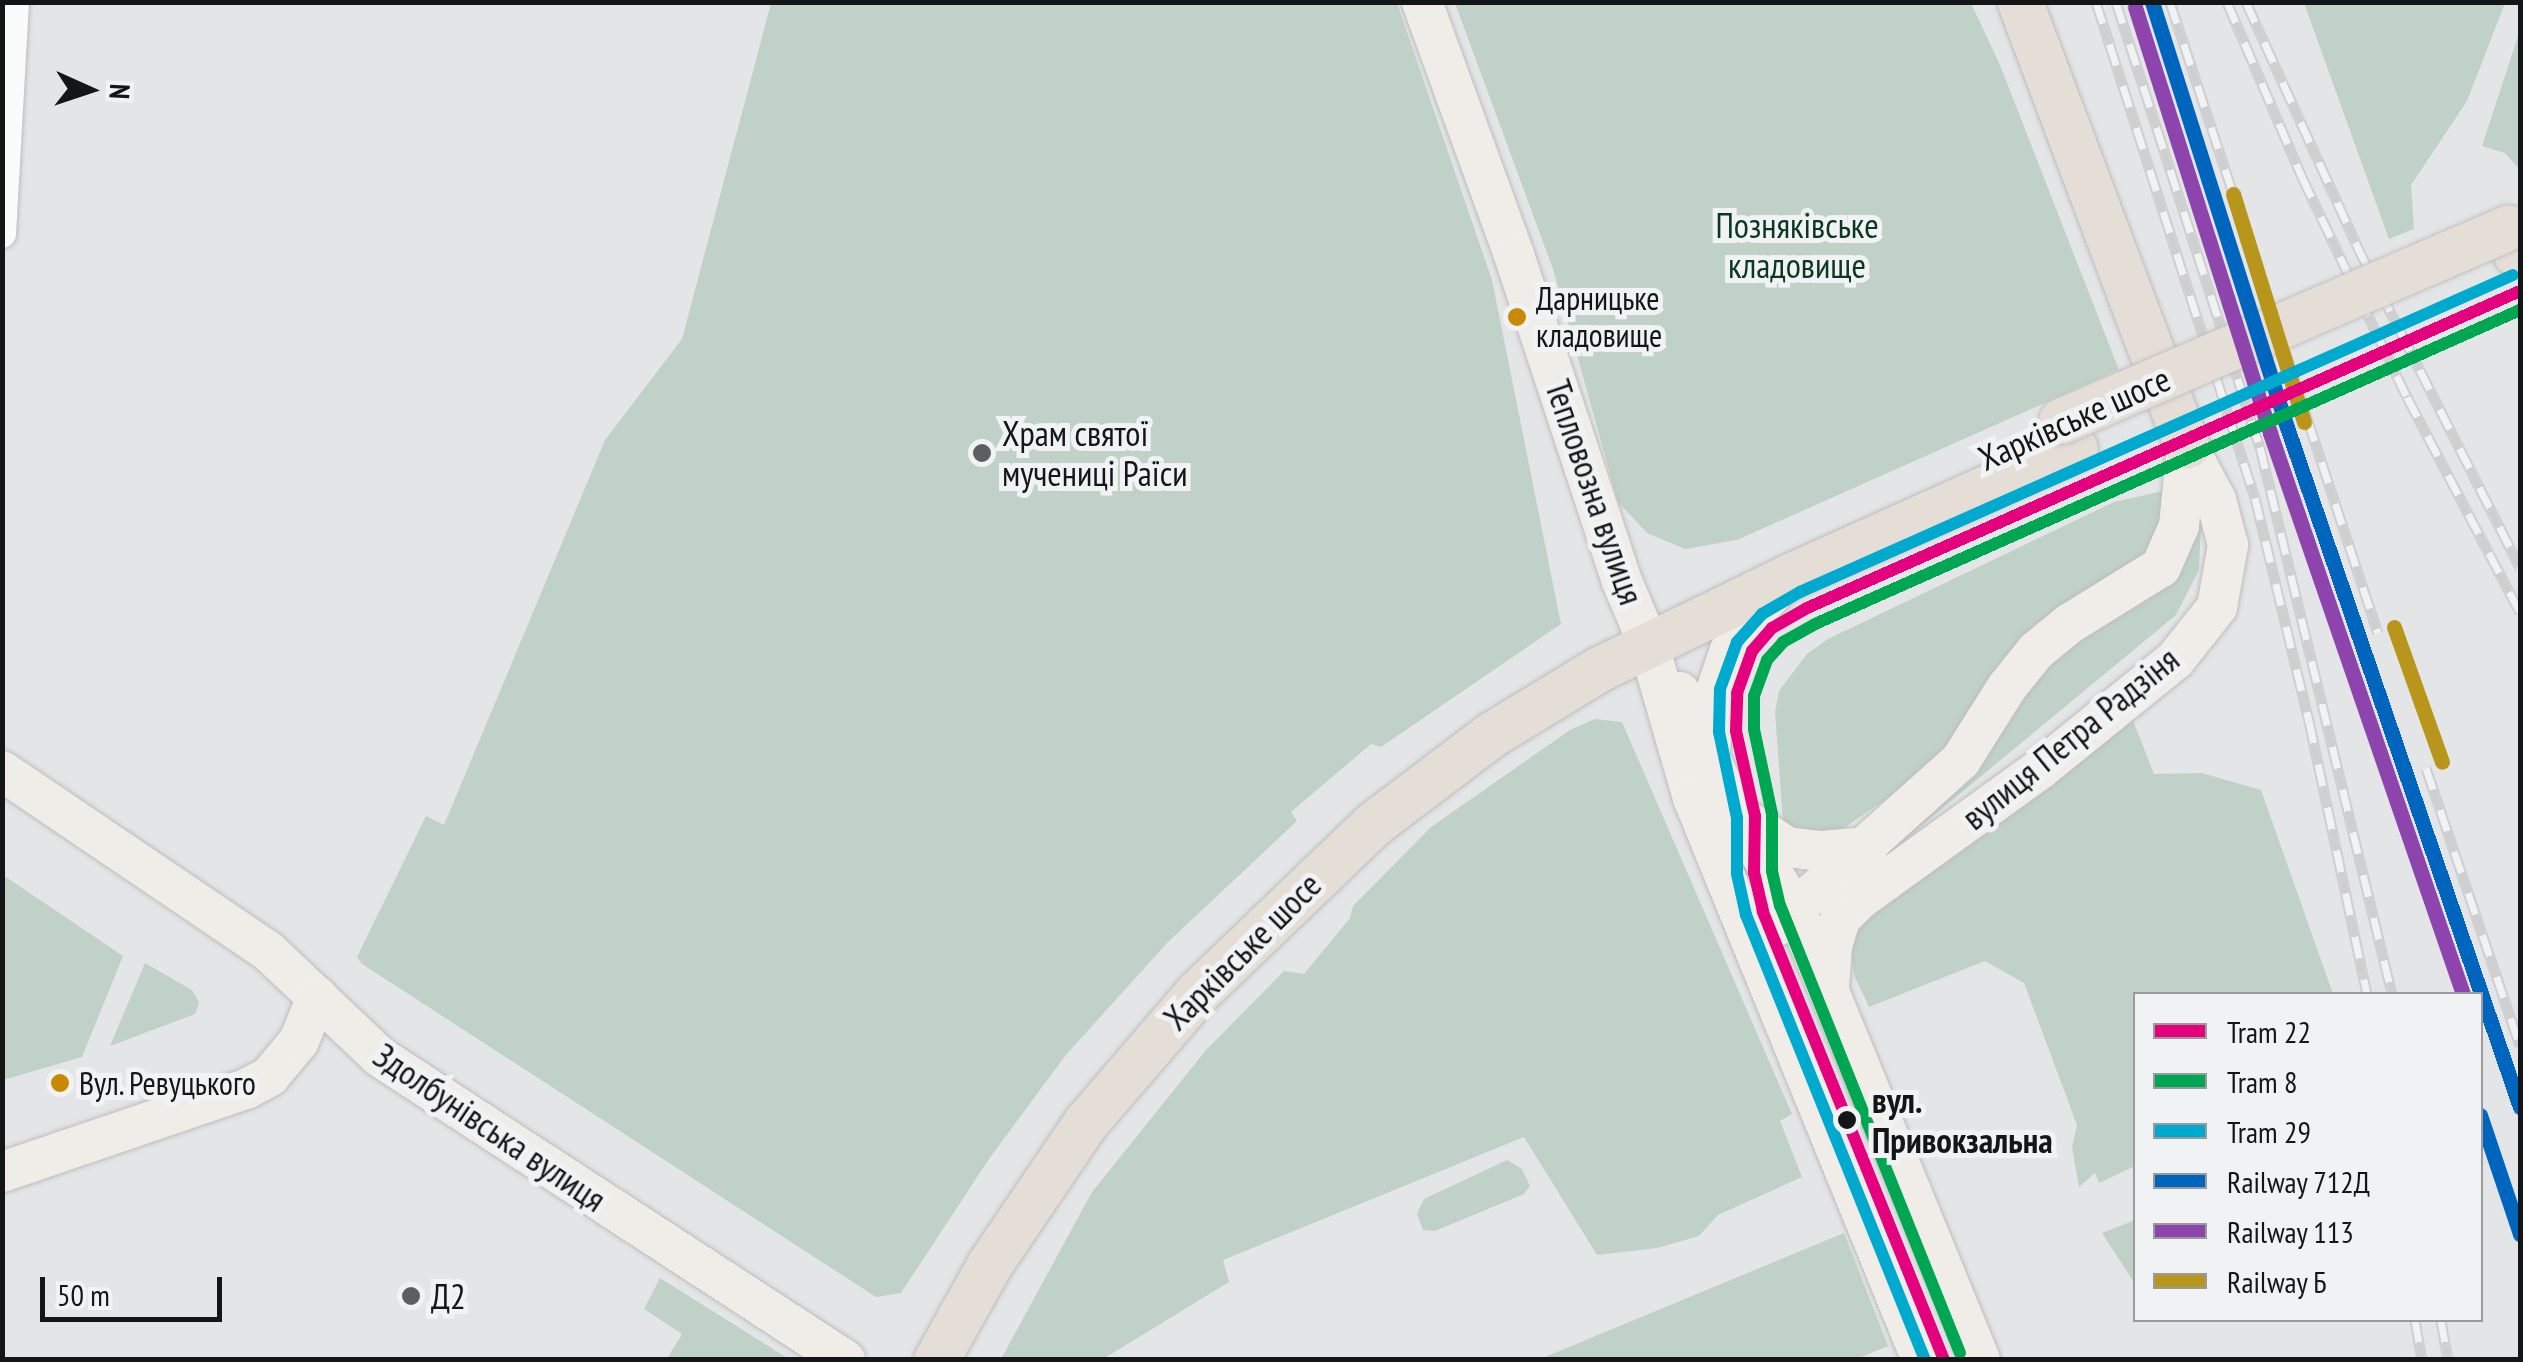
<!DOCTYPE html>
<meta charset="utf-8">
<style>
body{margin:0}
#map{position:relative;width:2523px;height:1362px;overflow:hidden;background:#e4e5e6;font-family:"PT Sans Narrow",sans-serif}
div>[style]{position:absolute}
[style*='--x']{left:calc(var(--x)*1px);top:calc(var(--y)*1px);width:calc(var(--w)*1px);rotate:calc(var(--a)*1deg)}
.green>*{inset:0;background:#c0d2c7}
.roads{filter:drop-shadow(0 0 2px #bcbdbe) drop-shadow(0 0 2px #bcbdbe)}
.street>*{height:28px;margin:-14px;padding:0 14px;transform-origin:14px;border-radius:14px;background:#fbfbfb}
.secondary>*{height:40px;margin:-20px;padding:0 20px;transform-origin:20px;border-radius:20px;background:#f0ede9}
.primary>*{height:45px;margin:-22.5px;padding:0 22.5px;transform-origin:22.5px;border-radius:22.5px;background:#e4ded7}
.rail>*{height:11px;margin-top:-5.5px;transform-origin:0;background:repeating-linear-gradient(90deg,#f0f2f4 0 22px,#cfcfd0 0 44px);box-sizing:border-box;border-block:2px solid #cfcfd0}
.bridges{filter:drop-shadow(0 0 2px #c2c2c3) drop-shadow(0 0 2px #c2c2c3)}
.primary-bridge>*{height:45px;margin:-22.5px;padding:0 22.5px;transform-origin:22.5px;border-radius:22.5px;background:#e4ded7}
.rail-1>*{height:15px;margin:-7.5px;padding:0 7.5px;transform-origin:7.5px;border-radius:7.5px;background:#0065bd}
.rail-2>*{height:15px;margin:-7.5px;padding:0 7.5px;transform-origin:7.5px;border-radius:7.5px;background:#8e44ad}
.rail-3>*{height:15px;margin:-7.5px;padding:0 7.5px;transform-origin:7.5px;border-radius:7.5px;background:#b8961c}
.tram-1>*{height:12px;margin:-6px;padding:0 6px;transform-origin:6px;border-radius:6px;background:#e5007d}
.tram-2>*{height:12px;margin:-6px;padding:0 6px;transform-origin:6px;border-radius:6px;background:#00a651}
.tram-3>*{height:12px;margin:-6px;padding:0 6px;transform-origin:6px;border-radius:6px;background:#00a9ce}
.dots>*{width:28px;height:28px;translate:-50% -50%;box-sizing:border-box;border:5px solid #f0f2f4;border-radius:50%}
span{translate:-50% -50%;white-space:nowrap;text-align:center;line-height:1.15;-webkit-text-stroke:10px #f0f2f4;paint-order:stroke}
.bus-label{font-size:32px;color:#141516}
.left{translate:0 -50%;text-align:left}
.park-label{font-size:35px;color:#0c3721}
.street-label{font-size:35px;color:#141516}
.poi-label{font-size:35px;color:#141516}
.stop-label{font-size:35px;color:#141516;font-weight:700}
.frame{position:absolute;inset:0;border:5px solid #141516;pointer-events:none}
.legend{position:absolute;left:2133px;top:992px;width:350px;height:330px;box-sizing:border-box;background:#f0f2f4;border:2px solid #989a9b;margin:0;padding:12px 18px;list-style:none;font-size:30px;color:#141516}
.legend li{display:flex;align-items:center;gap:20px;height:50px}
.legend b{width:50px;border:2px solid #989a9b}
.north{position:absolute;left:40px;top:40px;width:100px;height:100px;-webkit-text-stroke:8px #f0f2f4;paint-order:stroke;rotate:93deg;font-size:28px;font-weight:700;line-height:40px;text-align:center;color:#141516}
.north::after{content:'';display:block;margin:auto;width:35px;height:45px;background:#141516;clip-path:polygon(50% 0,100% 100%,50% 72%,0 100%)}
.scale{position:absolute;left:40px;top:1277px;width:182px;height:45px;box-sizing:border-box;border:5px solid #141516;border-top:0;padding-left:12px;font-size:30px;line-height:35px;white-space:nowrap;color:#141516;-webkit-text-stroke:8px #f0f2f4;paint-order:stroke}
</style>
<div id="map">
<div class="green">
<div style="clip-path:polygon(771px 3px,1397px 3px,1492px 280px,1561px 624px,1381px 747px,1371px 744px,1291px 812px,1297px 821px,1168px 942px,1065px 1056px,989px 1159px,901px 1293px,876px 1297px,362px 964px,357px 957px,426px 816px,444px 825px,605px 440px,682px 339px)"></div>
<div style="clip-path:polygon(1455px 3px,1971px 3px,2000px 65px,2119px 370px,1737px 540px,1685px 549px,1647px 533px,1618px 502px,1553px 269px)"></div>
<div style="clip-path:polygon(2304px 3px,2505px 3px,2467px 101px,2411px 185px,2414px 229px,2389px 239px)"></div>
<div style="clip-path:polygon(2520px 30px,2520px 170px,2505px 153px,2482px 146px)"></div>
<div style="clip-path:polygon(2163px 491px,2162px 528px,2148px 555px,1971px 718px,1928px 770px,1841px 830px,1806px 835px,1783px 821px,1775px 712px,1779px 691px,1807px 654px,1828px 639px,2114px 502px)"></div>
<div style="clip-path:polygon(2202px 498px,2199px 570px,2176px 615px,1853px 882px,2073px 627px)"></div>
<div style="clip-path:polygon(2127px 705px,2154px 774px,2202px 773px,2261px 790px,2333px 994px,2136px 994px,2135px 1166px,2099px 1183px,2095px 1173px,2079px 1187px,2072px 1147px,2077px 1125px,2024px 983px,1985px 961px,1869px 1007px,1854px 975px,1848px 935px,1876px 904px)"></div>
<div style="clip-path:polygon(1595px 719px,1622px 722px,1792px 1114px,1780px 1121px,1802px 1177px,1718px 1215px,1699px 1236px,1657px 1248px,1597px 1255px,1524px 1137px,1223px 1260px,1229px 1282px,1103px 1359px,1001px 1359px,1092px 1192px,1206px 1050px,1284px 971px,1304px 974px,1350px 918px,1353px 906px,1431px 827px,1570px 730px)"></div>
<div style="clip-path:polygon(3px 875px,123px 956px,82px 1057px,3px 1080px)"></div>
<div style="clip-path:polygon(145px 963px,192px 990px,199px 1002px,195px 1014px,110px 1046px)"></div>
<div style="clip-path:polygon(1507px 1160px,1522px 1169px,1530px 1186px,1524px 1194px,1435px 1231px,1423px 1230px,1417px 1214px,1424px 1199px)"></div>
<div style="clip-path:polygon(2135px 1220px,2136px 1220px,2135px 1284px,2102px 1233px)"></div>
<div style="clip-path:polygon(1844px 1233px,1888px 1346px,1856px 1359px,1540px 1359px)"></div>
<div style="clip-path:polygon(660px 1278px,789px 1359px,667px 1359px,682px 1334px,644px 1309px)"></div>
</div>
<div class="roads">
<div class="street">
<div style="--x:2;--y:234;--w:232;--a:-86.8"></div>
</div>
<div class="secondary">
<div style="--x:1422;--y:2;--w:269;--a:70"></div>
<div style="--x:1514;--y:255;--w:341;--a:71.7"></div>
<div style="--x:1621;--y:579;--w:69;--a:67.1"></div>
<div style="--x:1648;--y:643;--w:161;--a:73.8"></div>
<div style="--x:1693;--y:798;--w:607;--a:67.83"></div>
<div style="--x:1680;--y:692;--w:133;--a:65.6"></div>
<div style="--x:1735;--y:813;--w:115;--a:58.1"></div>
<div style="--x:1796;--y:911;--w:485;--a:67.7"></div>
<div style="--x:1710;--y:750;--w:56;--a:-84.9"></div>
<div style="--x:1715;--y:694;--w:46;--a:-71.2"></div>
<div style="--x:1730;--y:650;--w:40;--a:-58"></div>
<div style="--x:1751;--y:616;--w:49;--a:-45.8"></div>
<div style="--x:2;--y:771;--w:321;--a:34.1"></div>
<div style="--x:268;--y:951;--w:154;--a:43.4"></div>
<div style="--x:380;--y:1057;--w:555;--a:33.09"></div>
<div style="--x:1746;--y:820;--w:49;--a:33.4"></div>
<div style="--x:1787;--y:847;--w:34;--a:7"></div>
<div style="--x:1821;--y:851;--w:47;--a:-4.9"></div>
<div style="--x:1775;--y:927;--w:250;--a:-41.9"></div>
<div style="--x:1961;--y:760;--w:86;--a:-57.8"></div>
<div style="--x:2007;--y:687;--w:46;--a:-51.1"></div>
<div style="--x:2036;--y:651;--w:43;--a:-39.3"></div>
<div style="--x:2069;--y:624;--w:108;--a:-31.8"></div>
<div style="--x:2161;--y:567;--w:45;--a:-66.3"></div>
<div style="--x:2179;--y:526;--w:80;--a:-84.3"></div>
<div style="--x:1829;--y:988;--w:42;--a:-85.9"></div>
<div style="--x:1832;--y:946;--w:28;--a:-73"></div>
<div style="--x:1840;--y:919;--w:28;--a:-45"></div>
<div style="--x:1860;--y:899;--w:221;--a:-35.8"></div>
<div style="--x:2039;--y:770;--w:175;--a:-39"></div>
<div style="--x:2175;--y:660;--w:68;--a:-51.6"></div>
<div style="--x:2217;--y:607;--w:63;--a:-79.9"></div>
<div style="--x:2228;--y:545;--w:47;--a:-104.9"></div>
<div style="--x:2216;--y:500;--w:61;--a:-118.2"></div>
<div style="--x:2;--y:1172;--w:258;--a:-18.8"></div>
<div style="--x:246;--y:1089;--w:27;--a:-28"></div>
<div style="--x:270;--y:1076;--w:45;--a:-50.4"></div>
<div style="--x:299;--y:1041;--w:48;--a:-67.8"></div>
</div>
<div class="primary">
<div style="--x:2020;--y:2;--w:474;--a:69.4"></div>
<div style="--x:2515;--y:253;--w:6;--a:-31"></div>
<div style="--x:936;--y:1360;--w:109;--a:-60.8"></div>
<div style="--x:989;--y:1265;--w:173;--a:-55.9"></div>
<div style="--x:1086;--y:1122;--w:172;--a:-49.3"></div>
<div style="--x:1198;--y:992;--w:243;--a:-43.8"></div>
<div style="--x:1373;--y:824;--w:149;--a:-37.1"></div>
<div style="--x:1492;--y:734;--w:125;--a:-31.3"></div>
<div style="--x:1599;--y:669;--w:215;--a:-26"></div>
<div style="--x:1792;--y:575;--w:310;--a:-24.2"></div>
</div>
</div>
<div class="rail">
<div style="--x:2096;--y:2;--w:521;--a:72.23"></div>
<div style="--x:2255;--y:498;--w:229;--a:76.4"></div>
<div style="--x:2309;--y:721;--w:279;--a:78"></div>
<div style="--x:2116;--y:2;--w:468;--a:72.1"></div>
<div style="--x:2260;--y:447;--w:563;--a:76.43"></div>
<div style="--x:2170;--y:2;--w:664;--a:71.76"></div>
<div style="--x:2227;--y:2;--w:190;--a:66.8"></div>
<div style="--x:2302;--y:177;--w:244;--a:64.5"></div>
<div style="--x:2407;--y:397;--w:243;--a:62.3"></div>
<div style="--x:2246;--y:2;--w:275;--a:65.5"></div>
<div style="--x:2360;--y:252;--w:354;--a:63.1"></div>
<div style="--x:2426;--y:768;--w:293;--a:71.3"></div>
<div style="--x:2415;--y:1320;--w:41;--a:80.1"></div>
<div style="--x:2441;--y:1320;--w:41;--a:80.1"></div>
</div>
<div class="bridges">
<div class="primary-bridge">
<div style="--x:2061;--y:421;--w:487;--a:-23.4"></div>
</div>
</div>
<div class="rail-1">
<div style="--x:2152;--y:2;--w:446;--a:72.4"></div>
<div style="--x:2287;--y:427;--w:719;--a:71.09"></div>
<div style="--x:2480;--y:1115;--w:126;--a:71.4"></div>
</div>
<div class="rail-2">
<div style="--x:2135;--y:7;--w:447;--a:72.4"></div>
<div style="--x:2270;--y:433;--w:593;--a:71.02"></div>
</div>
<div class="rail-3">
<div style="--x:2233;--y:194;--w:239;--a:72.7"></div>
<div style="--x:2394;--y:627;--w:143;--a:70.4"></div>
</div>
<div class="tram-1">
<div style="--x:1944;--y:1360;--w:484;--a:-112"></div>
<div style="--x:1763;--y:911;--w:39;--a:-103"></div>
<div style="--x:1754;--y:873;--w:57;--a:-89"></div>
<div style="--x:1755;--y:816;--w:87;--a:-102.6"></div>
<div style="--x:1736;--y:731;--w:38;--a:-88"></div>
<div style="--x:1737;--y:693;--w:45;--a:-70.3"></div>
<div style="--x:1752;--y:651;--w:30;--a:-49"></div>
<div style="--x:1772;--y:628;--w:40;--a:-29.7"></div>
<div style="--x:1807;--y:608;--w:780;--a:-23.97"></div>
</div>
<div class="tram-2">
<div style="--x:1960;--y:1353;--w:482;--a:-111.9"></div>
<div style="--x:1780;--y:906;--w:36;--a:-103"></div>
<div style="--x:1772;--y:871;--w:57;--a:-90"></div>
<div style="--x:1772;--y:814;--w:87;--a:-102"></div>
<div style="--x:1754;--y:729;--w:33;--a:-90"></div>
<div style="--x:1754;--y:696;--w:38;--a:-70"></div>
<div style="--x:1767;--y:660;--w:24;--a:-48"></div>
<div style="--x:1783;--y:642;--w:37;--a:-29"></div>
<div style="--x:1815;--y:624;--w:772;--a:-24.01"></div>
</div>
<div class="tram-3">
<div style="--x:1925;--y:1360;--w:480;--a:-111.9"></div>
<div style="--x:1746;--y:915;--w:42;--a:-102.4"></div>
<div style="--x:1737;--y:874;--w:56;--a:-90"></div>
<div style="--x:1737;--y:818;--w:88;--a:-101.8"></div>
<div style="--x:1719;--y:732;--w:43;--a:-88.7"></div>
<div style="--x:1720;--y:689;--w:50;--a:-70.1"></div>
<div style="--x:1737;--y:642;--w:38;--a:-48"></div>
<div style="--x:1762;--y:614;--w:44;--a:-30.1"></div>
<div style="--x:1800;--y:592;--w:780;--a:-23.97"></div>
</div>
<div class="dots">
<div style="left:1517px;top:317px;background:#ca8904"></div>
<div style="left:982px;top:453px;background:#5d5e5f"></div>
<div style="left:60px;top:1083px;background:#ca8904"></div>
<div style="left:1847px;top:1120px;background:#141516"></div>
<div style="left:411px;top:1296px;background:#5d5e5f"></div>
</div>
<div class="bus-label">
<span class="left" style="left:1536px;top:317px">Дарницьке<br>кладовище</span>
<span class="left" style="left:79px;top:1083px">Вул. Ревуцького</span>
</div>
<div class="park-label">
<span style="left:1797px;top:245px">Позняківське<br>кладовище</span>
</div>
<div class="street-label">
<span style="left:2074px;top:418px;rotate:-24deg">Харківське шосе</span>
<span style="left:1595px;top:492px;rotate:71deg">Тепловозна вулиця</span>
<span style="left:2070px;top:738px;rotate:-39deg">вулиця Петра Радзіня</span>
<span style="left:1242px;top:951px;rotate:-45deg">Харківське шосе</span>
<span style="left:490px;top:1127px;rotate:34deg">Здолбунівська вулиця</span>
</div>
<div class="poi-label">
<span class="left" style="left:1002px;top:453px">Храм святої<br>мучениці Раїси</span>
<span class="left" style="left:431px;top:1296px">Д2</span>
</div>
<div class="stop-label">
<span class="left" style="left:1872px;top:1120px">вул.<br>Привокзальна</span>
</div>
<div class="frame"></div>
<ul class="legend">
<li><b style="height:12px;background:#e5007d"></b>Tram 22</li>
<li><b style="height:12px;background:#00a651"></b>Tram 8</li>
<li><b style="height:12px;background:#00a9ce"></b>Tram 29</li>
<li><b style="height:12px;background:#0065bd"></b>Railway 712Д</li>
<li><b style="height:12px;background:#8e44ad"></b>Railway 113</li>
<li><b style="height:12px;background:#b8961c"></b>Railway Б</li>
</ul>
<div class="north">N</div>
<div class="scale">50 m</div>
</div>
